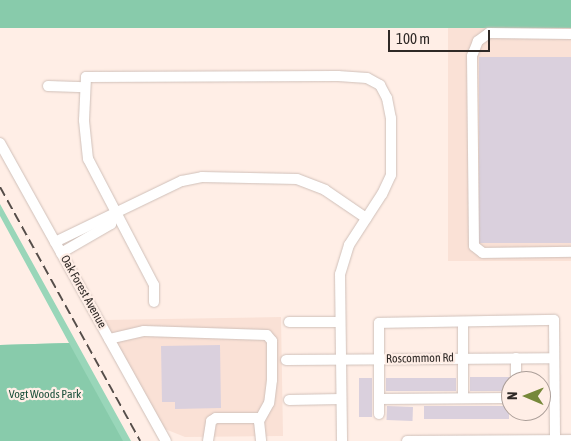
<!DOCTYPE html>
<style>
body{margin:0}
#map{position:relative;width:571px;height:441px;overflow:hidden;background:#ffeee6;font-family:"Asap Condensed",sans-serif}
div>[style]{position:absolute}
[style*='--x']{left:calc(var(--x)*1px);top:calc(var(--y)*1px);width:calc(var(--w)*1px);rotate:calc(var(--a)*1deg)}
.built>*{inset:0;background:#fae1d6;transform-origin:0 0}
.green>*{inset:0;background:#99d6b9}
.forest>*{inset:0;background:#88cbab;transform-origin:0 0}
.building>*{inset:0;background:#dad0dd;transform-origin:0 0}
.roads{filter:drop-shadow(0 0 1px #d0c0b9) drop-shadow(0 0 1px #d0c0b9)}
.minor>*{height:10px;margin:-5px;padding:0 5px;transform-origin:5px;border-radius:5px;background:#fff}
.rail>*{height:2px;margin-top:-1px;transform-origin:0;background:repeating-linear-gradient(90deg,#554d49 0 10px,transparent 0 15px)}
span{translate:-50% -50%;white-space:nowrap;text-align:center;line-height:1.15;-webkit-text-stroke:4.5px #ffeee6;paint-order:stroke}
.street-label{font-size:12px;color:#2f2926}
.park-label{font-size:12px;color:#1c503b}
.north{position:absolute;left:501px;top:371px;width:50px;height:50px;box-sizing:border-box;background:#ffeee6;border:1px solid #ac9f99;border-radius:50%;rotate:271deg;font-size:14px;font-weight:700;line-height:20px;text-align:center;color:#2f2926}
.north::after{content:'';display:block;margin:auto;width:18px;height:22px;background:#768839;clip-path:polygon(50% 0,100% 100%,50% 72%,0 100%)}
.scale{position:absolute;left:388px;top:30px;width:102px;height:22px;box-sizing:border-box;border:2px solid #2f2926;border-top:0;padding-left:6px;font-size:15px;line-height:18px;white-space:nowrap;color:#2f2926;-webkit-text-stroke:4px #ffeee6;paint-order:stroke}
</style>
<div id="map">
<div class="built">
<div style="left:571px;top:25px;width:236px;height:123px;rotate:90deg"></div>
<div style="clip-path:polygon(281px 317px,283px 436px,185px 437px,165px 429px,103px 320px)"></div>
</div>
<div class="green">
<div style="clip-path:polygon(0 204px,131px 441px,0 441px,0 345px,69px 343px,0 216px)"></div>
</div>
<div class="forest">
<div style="left:0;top:0;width:571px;height:28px"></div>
<div style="clip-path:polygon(69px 343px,123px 441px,0 441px,0 345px)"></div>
</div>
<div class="building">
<div style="left:571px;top:57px;width:186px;height:92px;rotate:90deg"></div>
<div style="clip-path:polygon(220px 345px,221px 408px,175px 409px,175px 402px,162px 402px,161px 346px)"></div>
<div style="left:470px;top:377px;width:39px;height:14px"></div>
<div style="left:359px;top:378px;width:13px;height:39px"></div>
<div style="left:386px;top:378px;width:70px;height:13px"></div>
<div style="left:387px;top:406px;width:26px;height:14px;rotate:2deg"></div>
<div style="left:424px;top:406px;width:85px;height:13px"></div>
</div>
<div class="roads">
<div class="minor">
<div style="--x:571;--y:34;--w:82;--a:-179.3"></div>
<div style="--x:489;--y:33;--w:14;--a:144"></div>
<div style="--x:478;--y:41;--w:16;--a:112"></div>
<div style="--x:472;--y:56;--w:190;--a:89.4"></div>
<div style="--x:474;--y:246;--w:11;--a:38"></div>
<div style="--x:483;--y:253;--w:88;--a:-0.7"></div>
<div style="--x:48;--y:86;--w:37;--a:2"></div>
<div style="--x:0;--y:143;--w:341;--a:60.9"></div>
<div style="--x:55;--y:242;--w:141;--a:-25.7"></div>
<div style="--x:182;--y:181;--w:20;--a:-11"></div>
<div style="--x:202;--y:177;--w:95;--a:1.2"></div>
<div style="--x:297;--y:179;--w:30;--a:21"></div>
<div style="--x:325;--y:190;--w:50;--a:34.3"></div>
<div style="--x:61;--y:253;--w:58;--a:-30.1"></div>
<div style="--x:111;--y:224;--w:8;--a:-76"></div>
<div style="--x:154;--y:302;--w:17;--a:-90"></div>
<div style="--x:154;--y:285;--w:142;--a:-117.6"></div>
<div style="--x:88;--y:159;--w:39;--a:-96"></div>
<div style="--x:84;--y:120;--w:43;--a:-87.3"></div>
<div style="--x:86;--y:77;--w:252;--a:-0.2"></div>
<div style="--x:338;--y:76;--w:29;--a:4"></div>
<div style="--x:367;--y:78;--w:15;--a:28"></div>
<div style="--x:380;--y:85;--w:15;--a:62"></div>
<div style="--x:387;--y:98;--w:20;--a:79"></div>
<div style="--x:391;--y:118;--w:57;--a:90"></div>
<div style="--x:391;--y:175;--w:21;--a:115"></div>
<div style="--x:382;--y:194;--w:61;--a:122.9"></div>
<div style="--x:349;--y:245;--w:30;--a:107"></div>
<div style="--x:340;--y:274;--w:167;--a:89.3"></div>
<div style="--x:289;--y:322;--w:51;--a:0"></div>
<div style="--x:463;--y:322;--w:76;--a:90"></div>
<div style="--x:109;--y:339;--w:36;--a:-13"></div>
<div style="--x:144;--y:331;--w:123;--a:1.9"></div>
<div style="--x:267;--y:335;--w:8;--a:50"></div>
<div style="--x:272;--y:341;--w:39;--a:90"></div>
<div style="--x:272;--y:380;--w:23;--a:97"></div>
<div style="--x:269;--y:403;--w:21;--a:119"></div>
<div style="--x:259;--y:421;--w:20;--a:84"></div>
<div style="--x:516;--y:358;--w:23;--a:90"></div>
<div style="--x:286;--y:360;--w:268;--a:-0.4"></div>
<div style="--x:379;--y:399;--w:132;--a:-0.4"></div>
<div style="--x:289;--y:400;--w:52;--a:-1.1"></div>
<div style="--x:379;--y:414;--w:91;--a:-90"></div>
<div style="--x:379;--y:323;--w:175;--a:-1"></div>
<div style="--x:554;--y:320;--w:120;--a:89.5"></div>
<div style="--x:208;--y:441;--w:20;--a:-81"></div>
<div style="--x:211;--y:421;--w:6;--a:-31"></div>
<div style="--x:216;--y:418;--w:44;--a:0"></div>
<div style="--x:407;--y:441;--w:164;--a:-0.3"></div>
</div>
</div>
<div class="rail">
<div style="--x:0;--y:187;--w:290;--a:61.1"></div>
</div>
<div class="street-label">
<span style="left:83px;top:292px;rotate:61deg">Oak Forest Avenue</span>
<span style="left:420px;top:359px;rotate:-1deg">Roscommon Rd</span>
</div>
<div class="park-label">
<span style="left:45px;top:395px">Vogt Woods Park</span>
</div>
<div class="north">N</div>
<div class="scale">100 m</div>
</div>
